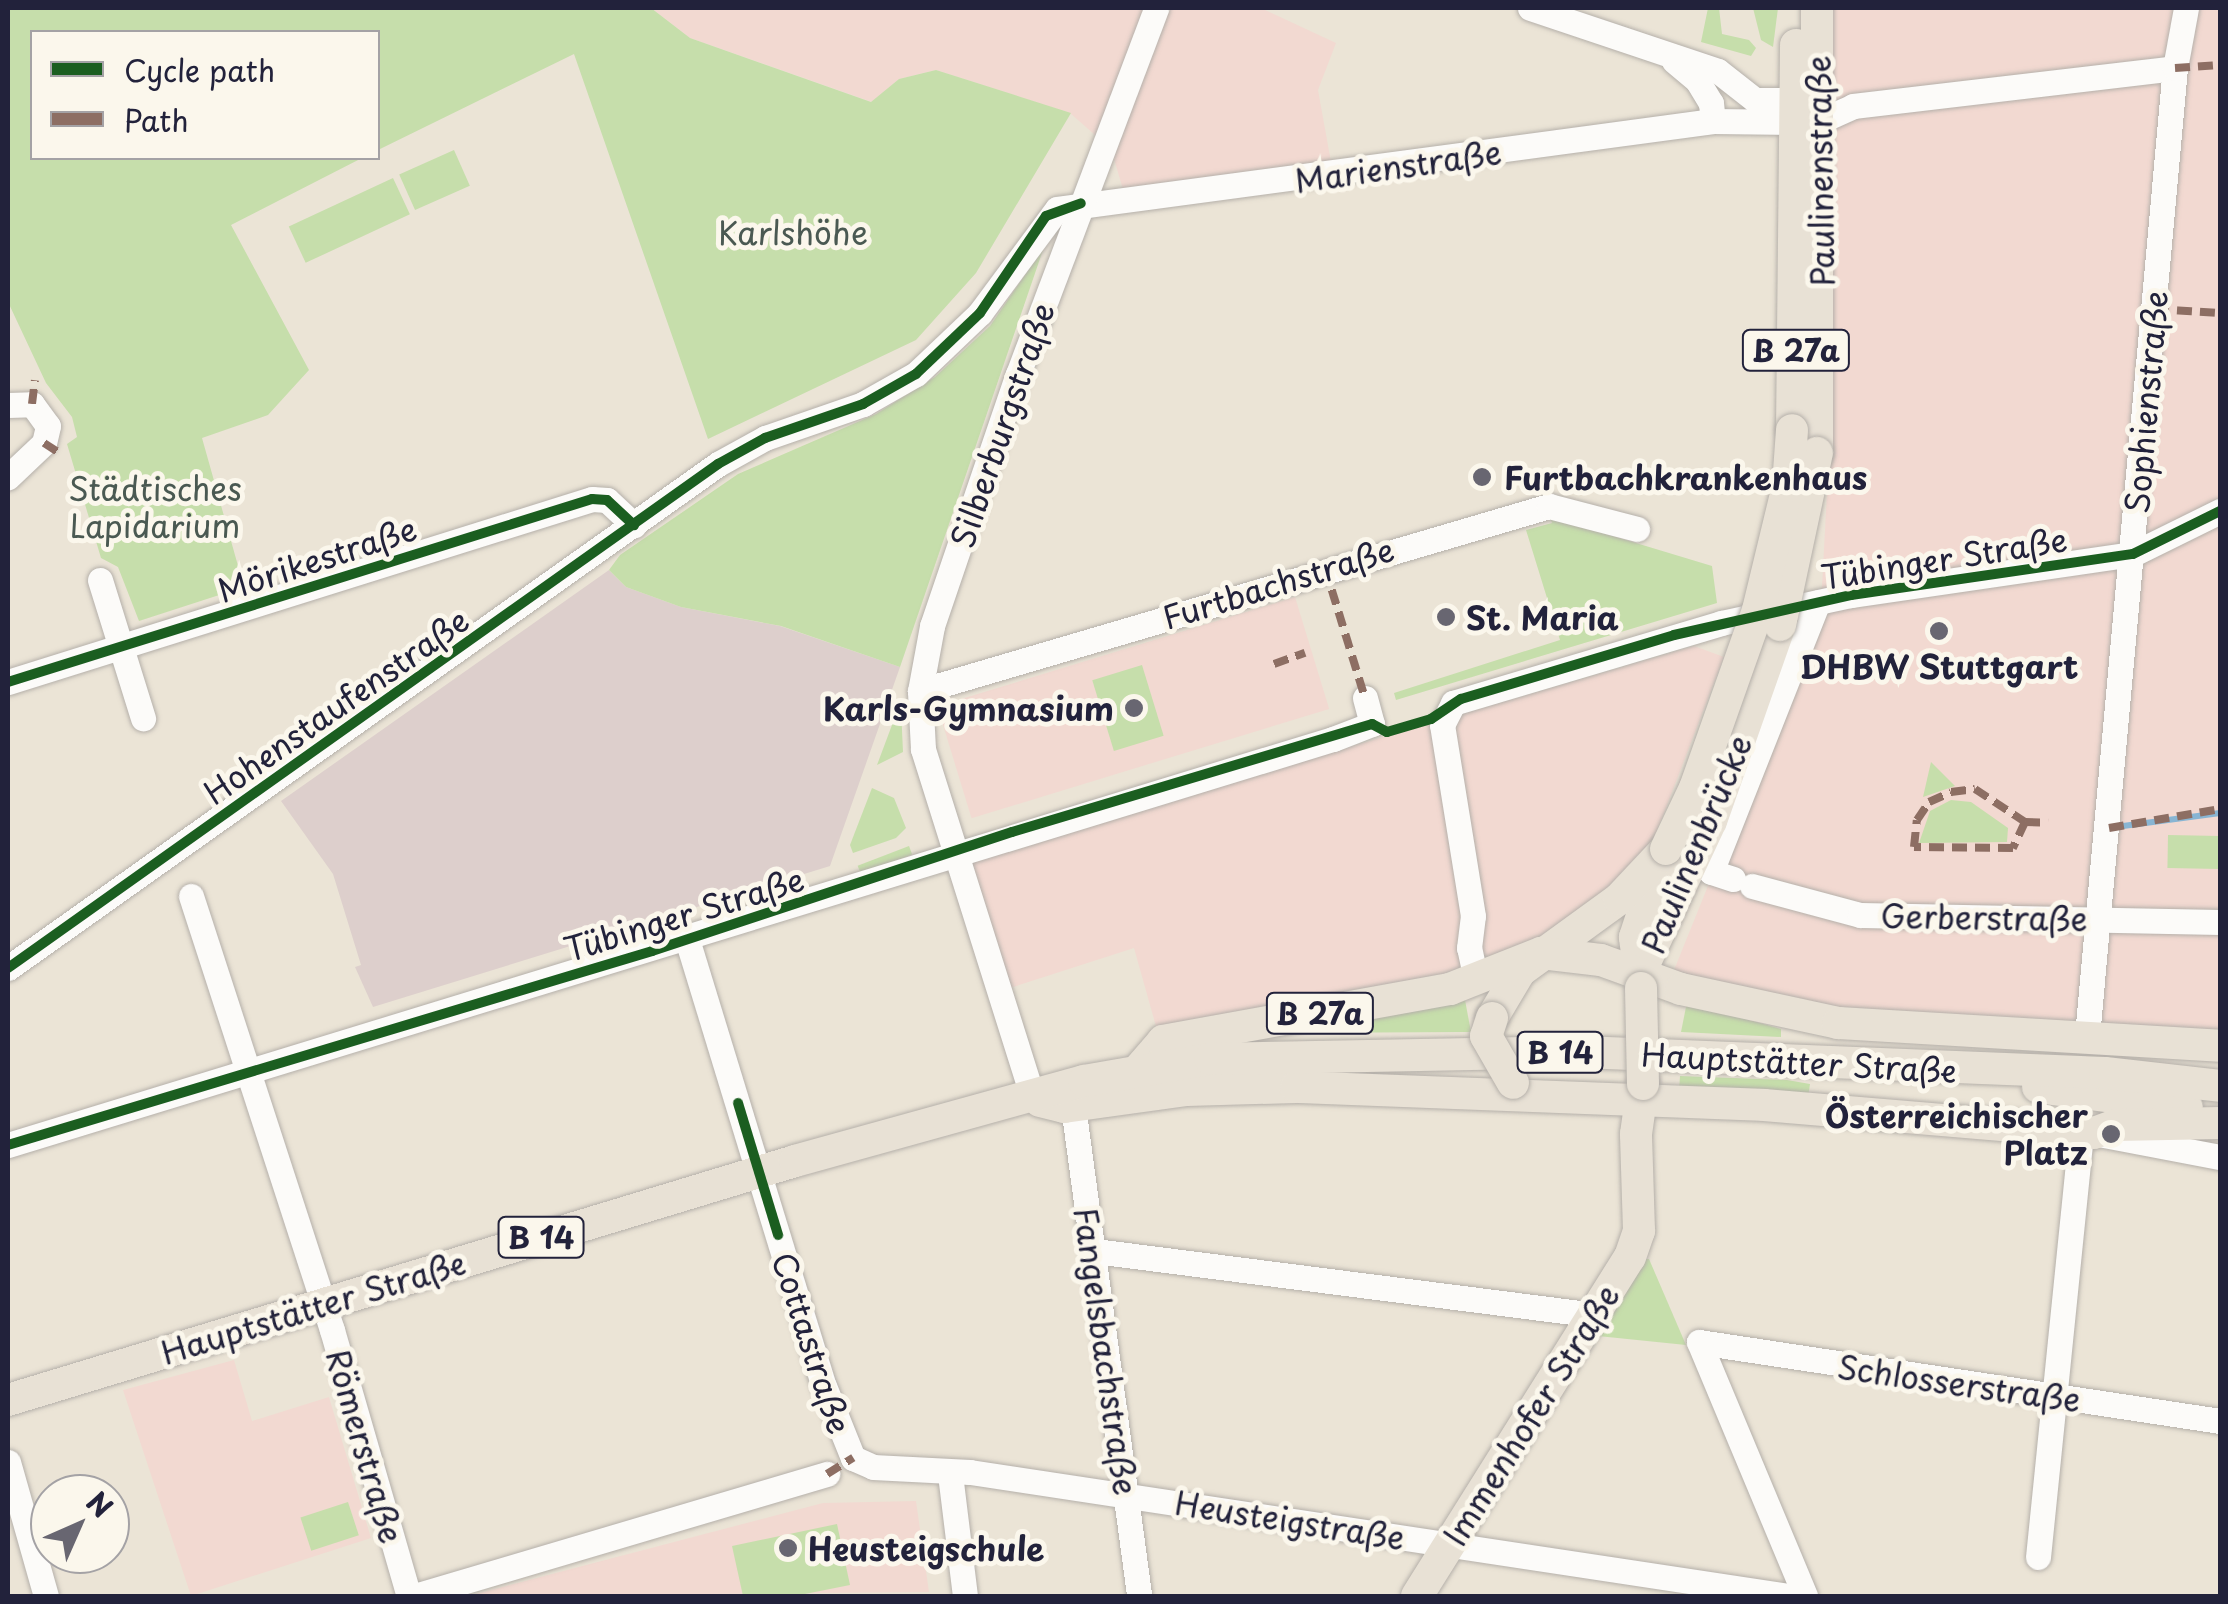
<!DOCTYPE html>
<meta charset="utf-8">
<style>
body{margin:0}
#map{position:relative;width:2228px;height:1604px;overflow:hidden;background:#ebe4d6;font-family:"Playpen Sans",sans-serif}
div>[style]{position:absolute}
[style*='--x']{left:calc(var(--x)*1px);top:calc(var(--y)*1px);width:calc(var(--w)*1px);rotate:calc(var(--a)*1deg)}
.built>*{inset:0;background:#f2d9d1;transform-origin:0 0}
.industrial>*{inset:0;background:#ddcfcc}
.green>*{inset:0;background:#c6deab;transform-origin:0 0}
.stream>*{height:6px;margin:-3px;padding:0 3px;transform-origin:3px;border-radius:3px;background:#88b5d3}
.roads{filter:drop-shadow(0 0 2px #b5b0aa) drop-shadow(0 0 2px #b5b0aa)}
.minor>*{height:25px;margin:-12.5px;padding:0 12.5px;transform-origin:12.5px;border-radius:12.5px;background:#fcfbf9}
.major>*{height:32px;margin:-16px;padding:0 16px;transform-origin:16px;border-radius:16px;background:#e8e1d5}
.bridges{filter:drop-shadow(0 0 2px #b5b0aa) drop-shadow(0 0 2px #b5b0aa)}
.major-bridge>*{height:32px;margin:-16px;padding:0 16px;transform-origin:16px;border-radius:16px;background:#e8e1d5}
.quiet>*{height:8px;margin-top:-4px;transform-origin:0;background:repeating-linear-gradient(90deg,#8d6e63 0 15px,transparent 0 23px)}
.cycleway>*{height:10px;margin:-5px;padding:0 5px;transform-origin:5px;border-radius:5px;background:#1b5e20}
.dots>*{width:28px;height:28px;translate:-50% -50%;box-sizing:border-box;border:5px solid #fbf7ec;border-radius:50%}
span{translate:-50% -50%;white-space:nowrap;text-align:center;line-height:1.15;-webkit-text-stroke:10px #fbf7ec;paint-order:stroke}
.shield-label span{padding:2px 8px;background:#fbf7ec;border:2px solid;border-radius:8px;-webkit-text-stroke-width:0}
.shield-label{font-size:30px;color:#22223b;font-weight:700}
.street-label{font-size:32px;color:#22223b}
.park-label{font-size:32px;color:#4a5952}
.poi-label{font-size:32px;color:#22223b;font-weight:700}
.left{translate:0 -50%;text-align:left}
.right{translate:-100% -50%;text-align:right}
.frame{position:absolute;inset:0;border:10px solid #22223b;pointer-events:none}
.legend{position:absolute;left:30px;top:30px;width:350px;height:130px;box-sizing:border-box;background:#fbf7ec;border:2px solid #a4a2a5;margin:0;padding:12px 18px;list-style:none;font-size:30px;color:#22223b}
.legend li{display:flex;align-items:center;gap:20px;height:50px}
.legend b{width:50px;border:2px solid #a4a2a5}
.north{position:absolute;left:30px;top:1474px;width:100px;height:100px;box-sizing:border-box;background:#fbf7ec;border:2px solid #a4a2a5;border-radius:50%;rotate:45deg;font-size:28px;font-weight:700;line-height:40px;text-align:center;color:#22223b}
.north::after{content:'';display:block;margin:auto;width:35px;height:45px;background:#686671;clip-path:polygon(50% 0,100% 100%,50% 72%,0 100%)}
</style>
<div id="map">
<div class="built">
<div style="clip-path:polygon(651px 8px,1261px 8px,1336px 43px,1318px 90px,1331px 162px,1125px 196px,1111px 149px,1070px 113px,936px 70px,899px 79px,872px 102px,690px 38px)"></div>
<div style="clip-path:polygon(1832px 8px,2220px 8px,2220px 1039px,1838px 1014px,1670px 980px,1821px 606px,1830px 435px)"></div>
<div style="left:1295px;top:597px;width:117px;height:374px;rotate:73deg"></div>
<div style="clip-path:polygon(1694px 646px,1724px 657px,1654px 839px,1632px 873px,1577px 919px,1442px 985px,1159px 1037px,1134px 948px,1007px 989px,967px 859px)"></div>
<div style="clip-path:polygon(234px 1360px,252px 1421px,329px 1397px,371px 1538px,191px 1596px,123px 1390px)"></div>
<div style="clip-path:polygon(916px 1501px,929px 1592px,468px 1596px,823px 1503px)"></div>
</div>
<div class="industrial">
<div style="clip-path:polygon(609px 570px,626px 587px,681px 607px,780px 626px,900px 667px,830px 866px,373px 1007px,355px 967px,361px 965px,333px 874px,281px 801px)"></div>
</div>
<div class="green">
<div style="clip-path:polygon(8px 8px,651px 8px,690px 38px,871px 102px,899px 79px,936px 70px,1071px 113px,976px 273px,916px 340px,708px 439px,574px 54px,378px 150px,378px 32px,32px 32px,32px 158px,362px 158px,231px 225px,309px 370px,268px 415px,202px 438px,244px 587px,139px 621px,118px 567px,101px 558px,67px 444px,77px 437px,72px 417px,46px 383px,8px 302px)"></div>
<div style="clip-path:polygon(1708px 8px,1719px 8px,1722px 34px,1749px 40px,1756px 48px,1751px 56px,1701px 42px)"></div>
<div style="clip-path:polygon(1753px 8px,1778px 8px,1773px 47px,1761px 40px)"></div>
<div style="left:454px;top:150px;width:39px;height:60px;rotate:66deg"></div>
<div style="left:393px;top:178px;width:40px;height:115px;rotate:65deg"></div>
<div style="clip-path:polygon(1044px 247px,900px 667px,781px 626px,681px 607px,626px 587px,609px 570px,620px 555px,738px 474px,876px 414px,935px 377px,990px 326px)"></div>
<div style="clip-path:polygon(1550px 517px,1712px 566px,1717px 603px,1396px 700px,1394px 693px,1560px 640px,1526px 530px,1552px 523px)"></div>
<div style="left:1142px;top:665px;width:74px;height:52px;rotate:73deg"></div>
<div style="clip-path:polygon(901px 708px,903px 752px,877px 765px,898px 709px)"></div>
<div style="clip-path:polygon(1931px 762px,1955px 786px,1923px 797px)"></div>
<div style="clip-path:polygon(872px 788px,894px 798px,906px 828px,896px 838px,853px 853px,850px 845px)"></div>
<div style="clip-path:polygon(1951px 800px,1971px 802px,2008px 828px,2007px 842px,1919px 843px,1930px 811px)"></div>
<div style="left:2168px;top:835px;width:52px;height:33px;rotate:1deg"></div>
<div style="left:909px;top:846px;width:9px;height:55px;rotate:69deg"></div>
<div style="clip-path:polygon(1465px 1000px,1471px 1032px,1271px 1033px)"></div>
<div style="clip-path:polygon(1687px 1002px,1781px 1029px,1781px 1037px,1681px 1032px)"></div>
<div style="clip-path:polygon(1680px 1076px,1787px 1080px,1810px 1084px,1808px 1098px,1679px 1091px)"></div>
<div style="clip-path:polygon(1646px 1259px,1649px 1259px,1686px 1345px,1598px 1336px)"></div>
<div style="left:348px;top:1502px;width:35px;height:50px;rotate:72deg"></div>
<div style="clip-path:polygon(837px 1524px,850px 1585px,795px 1596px,743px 1596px,732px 1546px)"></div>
</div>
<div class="stream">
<div style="--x:2123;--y:826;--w:98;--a:-7.6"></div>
</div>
<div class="roads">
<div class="minor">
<div style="--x:1530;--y:8;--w:198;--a:18.5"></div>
<div style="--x:1718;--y:71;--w:47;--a:38.1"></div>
<div style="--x:1755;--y:100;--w:41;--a:0"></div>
<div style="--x:1796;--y:100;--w:32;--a:41"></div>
<div style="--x:1820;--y:121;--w:36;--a:-24"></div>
<div style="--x:1853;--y:106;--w:324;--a:-6.7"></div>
<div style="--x:1674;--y:61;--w:30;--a:40"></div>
<div style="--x:1697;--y:80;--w:27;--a:59"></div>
<div style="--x:1711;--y:103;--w:18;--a:84"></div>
<div style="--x:8;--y:405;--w:24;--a:-2"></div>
<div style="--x:32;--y:404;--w:27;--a:54"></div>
<div style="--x:48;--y:426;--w:17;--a:103"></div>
<div style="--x:44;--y:443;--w:50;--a:136.6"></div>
<div style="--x:100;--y:580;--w:145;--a:72.7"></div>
<div style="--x:8;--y:682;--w:612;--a:-17.4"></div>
<div style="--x:592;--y:499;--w:15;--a:4"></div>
<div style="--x:607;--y:500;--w:37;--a:43"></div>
<div style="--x:920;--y:691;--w:656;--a:-16.39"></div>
<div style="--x:1549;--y:506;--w:91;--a:14.6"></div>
<div style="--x:1733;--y:879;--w:23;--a:-162"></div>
<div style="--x:1711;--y:872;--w:290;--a:-68.4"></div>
<div style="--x:1752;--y:886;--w:112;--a:15"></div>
<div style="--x:1860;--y:915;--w:360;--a:1.1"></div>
<div style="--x:191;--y:896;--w:456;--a:72"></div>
<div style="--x:332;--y:1330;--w:277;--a:73.9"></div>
<div style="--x:687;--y:939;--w:468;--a:73"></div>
<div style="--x:824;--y:1386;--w:78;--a:68.1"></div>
<div style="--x:853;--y:1458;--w:22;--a:24"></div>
<div style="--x:873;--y:1467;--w:97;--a:3"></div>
<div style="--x:970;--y:1472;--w:827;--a:8.62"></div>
<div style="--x:8;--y:968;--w:871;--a:-35.37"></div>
<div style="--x:718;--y:464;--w:54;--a:-29"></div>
<div style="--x:765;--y:438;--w:104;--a:-19.1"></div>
<div style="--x:863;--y:404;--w:61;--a:-29.5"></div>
<div style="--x:916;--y:374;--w:88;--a:-43.6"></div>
<div style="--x:980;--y:313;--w:129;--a:-53.5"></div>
<div style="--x:1057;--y:209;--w:662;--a:-7.64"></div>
<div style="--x:1713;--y:121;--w:83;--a:0.7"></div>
<div style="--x:1796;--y:122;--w:13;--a:-48"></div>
<div style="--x:1476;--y:980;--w:33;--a:-102"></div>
<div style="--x:1469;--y:948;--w:32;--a:-83"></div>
<div style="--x:1473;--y:916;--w:193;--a:-99.2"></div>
<div style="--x:1442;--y:725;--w:25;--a:-63"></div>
<div style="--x:1453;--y:703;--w:280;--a:-16.6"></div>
<div style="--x:1721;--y:623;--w:133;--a:-12.2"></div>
<div style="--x:1851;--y:595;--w:285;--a:-8.3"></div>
<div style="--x:2133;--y:554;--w:97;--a:-26.3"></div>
<div style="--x:2087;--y:1036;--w:972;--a:-84.81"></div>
<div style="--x:2175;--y:68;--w:61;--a:-79.6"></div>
<div style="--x:1032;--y:1095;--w:363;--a:-107.5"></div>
<div style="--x:923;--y:749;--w:58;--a:-93"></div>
<div style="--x:920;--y:691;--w:66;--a:-79.5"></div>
<div style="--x:932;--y:626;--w:266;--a:-71.2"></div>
<div style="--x:1018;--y:374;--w:391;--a:-69.3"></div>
<div style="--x:1073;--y:1106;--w:494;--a:82.3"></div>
<div style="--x:2099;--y:1134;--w:123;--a:10.8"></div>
<div style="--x:8;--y:1145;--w:1386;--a:-17.04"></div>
<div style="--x:1333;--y:739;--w:42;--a:-21"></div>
<div style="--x:1372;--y:724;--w:27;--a:-105"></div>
<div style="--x:1095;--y:1251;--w:504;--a:7.29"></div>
<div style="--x:1699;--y:1342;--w:527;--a:8.62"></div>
<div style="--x:1699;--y:1342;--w:275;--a:67.3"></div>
<div style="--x:8;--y:1462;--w:139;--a:74.2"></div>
<div style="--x:950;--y:1474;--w:123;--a:83"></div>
<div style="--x:2038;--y:1557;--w:427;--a:-84.2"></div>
<div style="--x:415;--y:1596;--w:430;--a:-16.5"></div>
</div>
<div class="major">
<div style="--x:1792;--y:430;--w:385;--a:-89.4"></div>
<div style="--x:1817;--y:453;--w:445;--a:-90"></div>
<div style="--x:1640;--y:973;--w:168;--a:-65"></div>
<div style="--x:1711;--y:821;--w:208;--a:-70.6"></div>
<div style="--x:1640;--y:974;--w:37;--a:-98"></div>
<div style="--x:1635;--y:937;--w:74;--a:-71.8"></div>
<div style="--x:1492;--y:1018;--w:55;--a:-59.2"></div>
<div style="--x:1520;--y:971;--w:122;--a:-36"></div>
<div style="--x:1619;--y:899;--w:69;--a:-46.8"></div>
<div style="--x:1139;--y:1069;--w:37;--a:-49"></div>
<div style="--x:1163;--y:1041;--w:292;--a:-10.3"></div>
<div style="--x:1450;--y:989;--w:98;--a:-21.6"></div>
<div style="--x:1541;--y:953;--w:60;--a:6.7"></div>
<div style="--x:1601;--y:960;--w:85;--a:19.9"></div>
<div style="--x:1681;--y:989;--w:161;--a:12.2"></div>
<div style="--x:1838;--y:1023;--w:383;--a:3.4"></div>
<div style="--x:2038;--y:1087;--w:150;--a:7.6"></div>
<div style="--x:1040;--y:1101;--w:25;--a:14"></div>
<div style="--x:1064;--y:1107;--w:124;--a:-7.9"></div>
<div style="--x:1187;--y:1090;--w:109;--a:-1.6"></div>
<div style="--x:1296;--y:1087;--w:468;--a:2.2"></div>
<div style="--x:1764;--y:1105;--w:331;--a:4.8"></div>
<div style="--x:2094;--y:1133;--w:23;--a:-20"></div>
<div style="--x:2116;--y:1125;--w:104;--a:-1.1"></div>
<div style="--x:8;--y:1400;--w:822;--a:-16.89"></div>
<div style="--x:795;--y:1161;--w:300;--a:-15.5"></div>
<div style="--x:1084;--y:1081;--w:128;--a:-9.9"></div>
<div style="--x:1210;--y:1059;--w:372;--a:-1.1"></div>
<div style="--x:1582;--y:1052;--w:523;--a:2.3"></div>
<div style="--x:2105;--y:1073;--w:116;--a:6.4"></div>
<div style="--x:1417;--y:1596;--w:400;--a:-57.9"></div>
<div style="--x:1630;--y:1257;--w:28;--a:-71"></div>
<div style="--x:1639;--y:1231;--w:97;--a:-91.8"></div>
<div style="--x:1636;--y:1134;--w:50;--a:-82"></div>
</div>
</div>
<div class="bridges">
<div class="major-bridge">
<div style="--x:1780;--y:625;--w:176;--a:-77.9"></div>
<div style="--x:1666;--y:849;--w:68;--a:-64.6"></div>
<div style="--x:1695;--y:788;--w:189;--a:-70.5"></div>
<div style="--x:1758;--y:610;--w:128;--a:-76.4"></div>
<div style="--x:1788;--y:486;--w:56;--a:-85.9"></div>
<div style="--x:1641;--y:988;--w:96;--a:88.8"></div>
<div style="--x:1492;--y:1018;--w:19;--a:108"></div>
<div style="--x:1486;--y:1036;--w:54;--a:60.1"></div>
</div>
</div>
<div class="quiet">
<div style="--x:2175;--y:68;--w:45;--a:-3.8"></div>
<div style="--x:2154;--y:309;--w:66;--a:3.5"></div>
<div style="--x:32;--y:404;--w:24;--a:-83"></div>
<div style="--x:44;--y:443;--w:20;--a:33"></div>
<div style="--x:1325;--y:568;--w:136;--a:72.9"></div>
<div style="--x:1274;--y:664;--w:33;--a:-20"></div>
<div style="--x:2025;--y:822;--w:29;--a:115"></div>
<div style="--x:2013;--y:848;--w:99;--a:-179.4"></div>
<div style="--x:1914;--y:847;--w:27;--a:-84"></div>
<div style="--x:1917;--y:820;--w:22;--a:-56"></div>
<div style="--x:1929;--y:802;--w:24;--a:-24"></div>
<div style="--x:1951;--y:792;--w:24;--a:-7"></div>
<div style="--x:1975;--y:789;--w:60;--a:33.4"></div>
<div style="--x:2025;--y:822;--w:23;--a:2"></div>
<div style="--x:2109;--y:828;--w:113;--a:-9.7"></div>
<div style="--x:827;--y:1474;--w:31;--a:-32"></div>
</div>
<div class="cycleway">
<div style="--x:8;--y:682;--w:612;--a:-17.4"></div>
<div style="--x:592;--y:499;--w:15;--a:4"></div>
<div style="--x:607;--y:500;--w:37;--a:43"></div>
<div style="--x:8;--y:968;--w:871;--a:-35.37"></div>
<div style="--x:718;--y:464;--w:54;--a:-29"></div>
<div style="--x:765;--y:438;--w:104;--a:-19.1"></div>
<div style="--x:863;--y:404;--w:61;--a:-29.5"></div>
<div style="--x:916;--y:374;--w:88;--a:-43.6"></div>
<div style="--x:980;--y:313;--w:117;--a:-55.8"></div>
<div style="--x:1046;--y:216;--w:37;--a:-20"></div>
<div style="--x:738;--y:1103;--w:138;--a:73.1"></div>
<div style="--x:8;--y:1145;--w:673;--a:-16.76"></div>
<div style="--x:652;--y:951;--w:379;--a:-18.3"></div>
<div style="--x:1012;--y:832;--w:376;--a:-16.7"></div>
<div style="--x:1372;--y:724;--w:17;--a:28"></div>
<div style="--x:1387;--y:732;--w:46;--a:-16.5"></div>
<div style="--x:1431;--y:719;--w:36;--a:-34"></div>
<div style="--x:1461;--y:699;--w:222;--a:-16.7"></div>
<div style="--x:1674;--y:635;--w:181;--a:-12.7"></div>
<div style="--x:1851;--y:595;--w:285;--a:-8.3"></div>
<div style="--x:2133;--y:554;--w:97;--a:-26.3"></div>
</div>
<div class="dots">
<div style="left:1482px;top:477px;background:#686671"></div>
<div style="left:1446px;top:617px;background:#686671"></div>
<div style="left:1939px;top:631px;background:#686671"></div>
<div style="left:1134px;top:708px;background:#686671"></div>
<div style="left:2111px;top:1134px;background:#686671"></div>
<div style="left:788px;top:1548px;background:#686671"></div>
</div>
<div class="shield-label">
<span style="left:1796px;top:350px">B 27a</span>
<span style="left:1320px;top:1013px">B 27a</span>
<span style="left:1560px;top:1052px">B 14</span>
<span style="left:541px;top:1237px">B 14</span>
</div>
<div class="street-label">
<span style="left:1398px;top:166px;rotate:-8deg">Marienstraße</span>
<span style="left:1820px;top:171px;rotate:-91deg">Paulinenstraße</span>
<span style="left:2146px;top:402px;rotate:-85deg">Sophienstraße</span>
<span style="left:1002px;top:425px;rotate:-71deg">Silberburgstraße</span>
<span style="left:1944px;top:558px;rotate:-9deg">Tübinger Straße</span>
<span style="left:317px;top:559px;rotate:-18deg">Mörikestraße</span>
<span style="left:1278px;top:583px;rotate:-17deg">Furtbachstraße</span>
<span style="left:336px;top:706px;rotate:-35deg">Hohenstaufenstraße</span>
<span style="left:1696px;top:844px;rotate:-67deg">Paulinenbrücke</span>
<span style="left:684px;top:914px;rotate:-17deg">Tübinger Straße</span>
<span style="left:1984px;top:917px;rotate:1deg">Gerberstraße</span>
<span style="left:1799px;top:1062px;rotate:3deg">Hauptstätter Straße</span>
<span style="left:313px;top:1307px;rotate:-17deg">Hauptstätter Straße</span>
<span style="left:812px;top:1343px;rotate:72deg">Cottastraße</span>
<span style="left:1106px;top:1351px;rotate:82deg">Fangelsbachstraße</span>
<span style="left:1959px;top:1383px;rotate:8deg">Schlosserstraße</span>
<span style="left:1531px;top:1415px;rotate:-58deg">Immenhofer Straße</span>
<span style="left:365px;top:1446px;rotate:74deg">Römerstraße</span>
<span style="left:1290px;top:1520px;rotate:9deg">Heusteigstraße</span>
</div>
<div class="park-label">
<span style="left:793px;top:232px">Karlshöhe</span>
<span style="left:155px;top:507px">Städtisches<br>Lapidarium</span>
</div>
<div class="poi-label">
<span class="left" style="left:1504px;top:477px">Furtbachkrankenhaus</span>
<span class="left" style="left:1466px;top:617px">St. Maria</span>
<span style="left:1939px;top:666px">DHBW Stuttgart</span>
<span class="right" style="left:1114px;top:708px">Karls-Gymnasium</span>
<span class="right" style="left:2088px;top:1134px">Österreichischer<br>Platz</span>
<span class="left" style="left:808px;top:1548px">Heusteigschule</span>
</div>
<div class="frame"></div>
<ul class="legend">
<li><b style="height:12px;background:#1b5e20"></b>Cycle path</li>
<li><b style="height:12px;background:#8d6e63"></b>Path</li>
</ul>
<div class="north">N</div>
</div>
